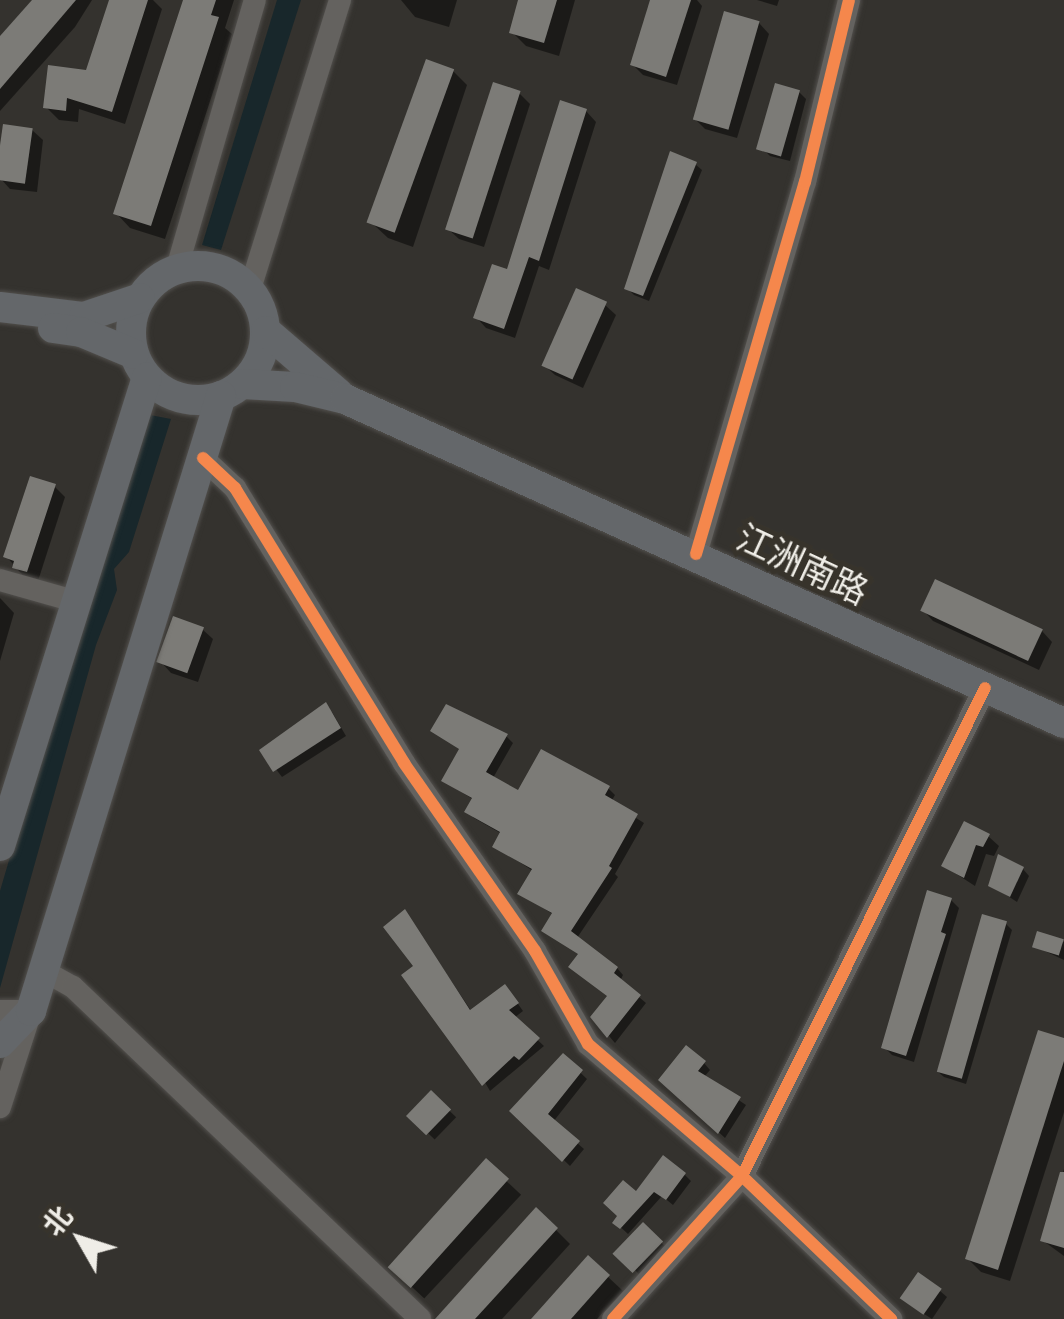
<!DOCTYPE html>
<meta charset="utf-8">
<style>
body{margin:0}
#map{position:relative;width:1064px;height:1319px;overflow:hidden;background:#34322e;font-family:Lato,"Noto Sans SC",sans-serif}
div>[style]{position:absolute}
[style*='--x']{left:calc(var(--x)*1px);top:calc(var(--y)*1px);width:calc(var(--w)*1px);rotate:calc(var(--a)*1deg)}
.water>*{inset:0;background:#18272b}
.shadow>*{inset:0;background:#0007;transform-origin:0 0}
.building>*{inset:0;background:#7c7b77;transform-origin:0 0}
.roads{filter:drop-shadow(0 0 2px #52504d) drop-shadow(0 0 2px #52504d)}
.minor>*{height:22px;margin:-11px;padding:0 11px;transform-origin:11px;border-radius:11px;background:#64625f}
.major>*{height:30px;margin:-15px;padding:0 15px;transform-origin:15px;border-radius:15px;background:#64676a}
.major>.ring{margin:-15px;padding:0;box-sizing:content-box;background:none;border:30px solid #64676a;border-radius:50%}
.cycleway>*{height:12px;margin:-6px;padding:0 6px;transform-origin:6px;border-radius:6px;background:#f5874c}
span{translate:-50% -50%;white-space:nowrap;text-align:center;line-height:1.15;-webkit-text-stroke:10px #37332b;paint-order:stroke}
.street-label{font-size:35px;color:#efede7}
.north{position:absolute;left:30px;top:1189px;width:100px;height:100px;-webkit-text-stroke:8px #37332b;paint-order:stroke;rotate:309deg;font-size:28px;font-weight:700;line-height:40px;text-align:center;color:#efede7}
.north::after{content:'';display:block;margin:auto;width:35px;height:45px;background:#efede7;clip-path:polygon(50% 0,100% 100%,50% 72%,0 100%)}
</style>
<div id="map">
<div class="water">
<div style="clip-path:polygon(277px 0,301px 0,221px 250px,202px 245px)"></div>
<div style="clip-path:polygon(150px 415px,171px 419px,129px 552px,114px 569px,117px 590px,96px 645px,0 988px,0 891px,67px 662px)"></div>
</div>
<div class="shadow">
<div style="clip-path:polygon(35px 0,92px 0,75px 27px,0 111px,0 43px)"></div>
<div style="clip-path:polygon(111px 0,153px 0,162px 9px,125px 124px,79px 109px,78px 122px,59px 120px,46px 107px,88px 72px)"></div>
<div style="clip-path:polygon(184px 0,234px 0,225px 28px,232px 34px,165px 239px,130px 228px,116px 213px)"></div>
<div style="clip-path:polygon(401px 0,457px 0,449px 27px,415px 17px)"></div>
<div style="clip-path:polygon(521px 0,575px 0,559px 56px,526px 46px,512px 32px)"></div>
<div style="clip-path:polygon(653px 0,697px 0,702px 6px,677px 85px,643px 75px,632px 64px)"></div>
<div style="clip-path:polygon(757px 0,779px 0,777px 6px)"></div>
<div style="clip-path:polygon(759px 23px,769px 34px,737px 138px,705px 129px,694px 118px)"></div>
<div style="clip-path:polygon(453px 71px,467px 85px,413px 247px,388px 238px,373px 224px)"></div>
<div style="clip-path:polygon(799px 92px,806px 99px,790px 161px,770px 156px,763px 149px)"></div>
<div style="clip-path:polygon(519px 93px,530px 104px,484px 247px,459px 239px,448px 229px)"></div>
<div style="clip-path:polygon(586px 111px,596px 122px,549px 270px,539px 266px,515px 338px,486px 328px,476px 317px,508px 272px)"></div>
<div style="clip-path:polygon(6px 127px,32px 130px,43px 140px,37px 192px,10px 189px,0 178px)"></div>
<div style="clip-path:polygon(695px 164px,702px 170px,649px 301px,634px 295px,627px 288px)"></div>
<div style="clip-path:polygon(605px 305px,616px 315px,583px 388px,555px 375px,544px 365px)"></div>
<div style="clip-path:polygon(55px 487px,65px 497px,38px 581px,25px 578px,6px 556px)"></div>
<div style="clip-path:polygon(0 598px,14px 613px,0 661px)"></div>
<div style="clip-path:polygon(923px 610px,1042px 631px,1052px 642px,1039px 670px,933px 621px)"></div>
<div style="clip-path:polygon(202px 629px,213px 639px,198px 682px,171px 673px,161px 662px)"></div>
<div style="clip-path:polygon(332px 712px,346px 736px,282px 777px,262px 751px)"></div>
<div style="clip-path:polygon(433px 731px,506px 736px,513px 743px,493px 778px,519px 793px,608px 788px,615px 795px,611px 802px,644px 823px,615px 874px,618px 877px,577px 938px,617px 968px,623px 975px,620px 981px,646px 1003px,615px 1043px,593px 1017px,609px 996px,554px 915px,520px 893px,533px 871px,495px 846px,502px 834px,474px 818px,467px 811px,474px 800px,444px 781px,461px 750px)"></div>
<div style="clip-path:polygon(988px 836px,999px 846px,994px 856px,986px 854px,975px 886px,944px 866px)"></div>
<div style="clip-path:polygon(1023px 869px,1029px 876px,1017px 902px,991px 885px)"></div>
<div style="clip-path:polygon(951px 900px,959px 908px,914px 1062px,892px 1055px,884px 1047px)"></div>
<div style="clip-path:polygon(405px 912px,472px 1012px,511px 994px,523px 1011px,514px 1018px,544px 1046px,490px 1091px,417px 966px)"></div>
<div style="clip-path:polygon(1006px 924px,1012px 930px,966px 1084px,944px 1077px,937px 1071px)"></div>
<div style="clip-path:polygon(1038px 934px,1064px 942px,1064px 960px,1034px 946px)"></div>
<div style="clip-path:polygon(1064px 1041px,1064px 1112px,1010px 1281px,981px 1272px,968px 1259px)"></div>
<div style="clip-path:polygon(564px 1057px,587px 1079px,553px 1122px,584px 1149px,570px 1166px,513px 1111px)"></div>
<div style="clip-path:polygon(704px 1063px,710px 1070px,704px 1077px,746px 1105px,725px 1138px,661px 1079px)"></div>
<div style="left:431px;top:1093px;width:35px;height:31px;rotate:44deg"></div>
<div style="left:486px;top:1162px;width:48px;height:142px;rotate:43deg"></div>
<div style="clip-path:polygon(1064px 1169px,1064px 1256px,1042px 1240px)"></div>
<div style="clip-path:polygon(685px 1175px,691px 1181px,673px 1205px,662px 1196px,628px 1234px,615px 1222px,636px 1195px)"></div>
<div style="left:643px;top:1225px;width:35px;height:38px;rotate:44deg"></div>
<div style="clip-path:polygon(556px 1230px,570px 1244px,502px 1319px,441px 1319px)"></div>
<div style="clip-path:polygon(589px 1259px,623px 1291px,597px 1319px,534px 1319px)"></div>
<div style="clip-path:polygon(940px 1291px,947px 1297px,932px 1319px,910px 1305px)"></div>
</div>
<div class="building">
<div style="clip-path:polygon(32px 0,76px 0,0 89px,0 36px)"></div>
<div style="clip-path:polygon(109px 0,148px 0,112px 112px,67px 98px,66px 111px,43px 108px,48px 65px,86px 70px)"></div>
<div style="clip-path:polygon(183px 0,216px 0,211px 15px,219px 17px,151px 226px,113px 214px)"></div>
<div style="clip-path:polygon(518px 0,557px 0,544px 43px,509px 33px)"></div>
<div style="clip-path:polygon(650px 0,691px 0,666px 77px,630px 65px)"></div>
<div style="left:724px;top:11px;width:37px;height:113px;rotate:16deg"></div>
<div style="left:426px;top:59px;width:30px;height:174px;rotate:20deg"></div>
<div style="left:493px;top:82px;width:29px;height:155px;rotate:18deg"></div>
<div style="left:775px;top:83px;width:26px;height:69px;rotate:16deg"></div>
<div style="clip-path:polygon(560px 100px,587px 109px,539px 261px,529px 257px,504px 329px,473px 318px,492px 264px,507px 269px)"></div>
<div style="left:3px;top:124px;width:30px;height:56px;rotate:8deg"></div>
<div style="clip-path:polygon(670px 151px,697px 162px,643px 296px,624px 289px)"></div>
<div style="left:576px;top:288px;width:34px;height:85px;rotate:24deg"></div>
<div style="clip-path:polygon(30px 476px,56px 484px,27px 572px,12px 568px,14px 561px,3px 557px)"></div>
<div style="left:935px;top:579px;width:119px;height:35px;rotate:25deg"></div>
<div style="left:173px;top:616px;width:33px;height:49px;rotate:20deg"></div>
<div style="clip-path:polygon(326px 702px,341px 728px,273px 772px,259px 750px)"></div>
<div style="clip-path:polygon(446px 704px,508px 734px,486px 772px,518px 790px,541px 749px,610px 786px,605px 795px,638px 814px,609px 866px,612px 868px,571px 931px,618px 967px,614px 973px,641px 995px,607px 1038px,590px 1017px,607px 996px,568px 967px,578px 954px,541px 931px,552px 913px,517px 894px,532px 869px,492px 847px,500px 832px,464px 812px,472px 798px,441px 781px,459px 749px,430px 731px)"></div>
<div style="clip-path:polygon(964px 821px,990px 834px,983px 847px,976px 845px,964px 878px,941px 866px)"></div>
<div style="clip-path:polygon(998px 854px,1024px 867px,1010px 897px,988px 886px)"></div>
<div style="clip-path:polygon(927px 890px,952px 898px,941px 932px,946px 934px,906px 1056px,881px 1048px)"></div>
<div style="clip-path:polygon(405px 909px,470px 1010px,505px 984px,519px 1003px,509px 1010px,540px 1038px,519px 1060px,514px 1056px,482px 1086px,401px 975px,413px 966px,383px 927px)"></div>
<div style="left:982px;top:914px;width:26px;height:164px;rotate:16deg"></div>
<div style="left:1037px;top:931px;width:28px;height:17px;rotate:17deg"></div>
<div style="clip-path:polygon(1038px 1030px,1064px 1038px,1064px 1061px,998px 1270px,965px 1259px)"></div>
<div style="clip-path:polygon(686px 1045px,706px 1061px,698px 1071px,741px 1097px,718px 1134px,658px 1080px)"></div>
<div style="clip-path:polygon(563px 1053px,583px 1070px,548px 1114px,580px 1141px,562px 1162px,509px 1111px)"></div>
<div style="left:431px;top:1090px;width:28px;height:36px;rotate:44deg"></div>
<div style="clip-path:polygon(663px 1155px,686px 1173px,666px 1200px,654px 1192px,620px 1229px,612px 1223px,617px 1216px,603px 1203px,623px 1180px,636px 1191px)"></div>
<div style="left:486px;top:1158px;width:31px;height:147px;rotate:42deg"></div>
<div style="clip-path:polygon(1060px 1172px,1064px 1172px,1064px 1248px,1040px 1241px)"></div>
<div style="clip-path:polygon(536px 1207px,558px 1228px,475px 1319px,435px 1319px)"></div>
<div style="left:643px;top:1222px;width:28px;height:44px;rotate:44deg"></div>
<div style="clip-path:polygon(588px 1255px,610px 1275px,571px 1319px,531px 1319px)"></div>
<div style="left:918px;top:1272px;width:29px;height:32px;rotate:35deg"></div>
</div>
<div class="roads">
<div class="minor">
<div style="--x:177;--y:268;--w:279;--a:-73.8"></div>
<div style="--x:250;--y:289;--w:303;--a:-72.7"></div>
<div style="--x:203;--y:458;--w:44;--a:43.2"></div>
<div style="--x:235;--y:488;--w:323;--a:58.4"></div>
<div style="--x:404;--y:763;--w:229;--a:55.1"></div>
<div style="--x:535;--y:951;--w:107;--a:60.3"></div>
<div style="--x:588;--y:1044;--w:203;--a:40.6"></div>
<div style="--x:742;--y:1176;--w:207;--a:43.8"></div>
<div style="--x:696;--y:554;--w:388;--a:-73.7"></div>
<div style="--x:805;--y:182;--w:187;--a:-76.4"></div>
<div style="--x:0;--y:580;--w:77;--a:15.8"></div>
<div style="--x:44;--y:971;--w:33;--a:29"></div>
<div style="--x:73;--y:987;--w:480;--a:43.7"></div>
<div style="--x:0;--y:1011;--w:31;--a:0"></div>
<div style="--x:31;--y:1011;--w:101;--a:107.9"></div>
<div style="--x:613;--y:1319;--w:193;--a:-47.9"></div>
<div style="--x:742;--y:1176;--w:545;--a:-63.53"></div>
</div>
<div class="major">
<div class="ring" style="left:131px;top:266px;width:104px;height:104px"></div>
<div style="--x:0;--y:307;--w:85;--a:6.8"></div>
<div style="--x:84;--y:317;--w:59;--a:-18.7"></div>
<div style="--x:53;--y:328;--w:28;--a:8"></div>
<div style="--x:81;--y:332;--w:57;--a:22.5"></div>
<div style="--x:266;--y:331;--w:96;--a:40.8"></div>
<div style="--x:242;--y:384;--w:53;--a:3.2"></div>
<div style="--x:295;--y:387;--w:51;--a:13.5"></div>
<div style="--x:345;--y:399;--w:789;--a:24.26"></div>
<div style="--x:0;--y:846;--w:491;--a:-72.6"></div>
<div style="--x:0;--y:1043;--w:45;--a:-45.9"></div>
<div style="--x:31;--y:1011;--w:644;--a:-72.83"></div>
</div>
</div>
<div class="cycleway">
<div style="--x:203;--y:458;--w:44;--a:43.2"></div>
<div style="--x:235;--y:488;--w:323;--a:58.4"></div>
<div style="--x:404;--y:763;--w:229;--a:55.1"></div>
<div style="--x:535;--y:951;--w:107;--a:60.3"></div>
<div style="--x:588;--y:1044;--w:203;--a:40.6"></div>
<div style="--x:742;--y:1176;--w:207;--a:43.8"></div>
<div style="--x:696;--y:554;--w:388;--a:-73.7"></div>
<div style="--x:805;--y:182;--w:187;--a:-76.4"></div>
<div style="--x:613;--y:1319;--w:193;--a:-47.9"></div>
<div style="--x:742;--y:1176;--w:545;--a:-63.53"></div>
</div>
<div class="street-label">
<span style="left:803px;top:563px;rotate:25deg">江洲南路</span>
</div>
<div class="north">北</div>
</div>
